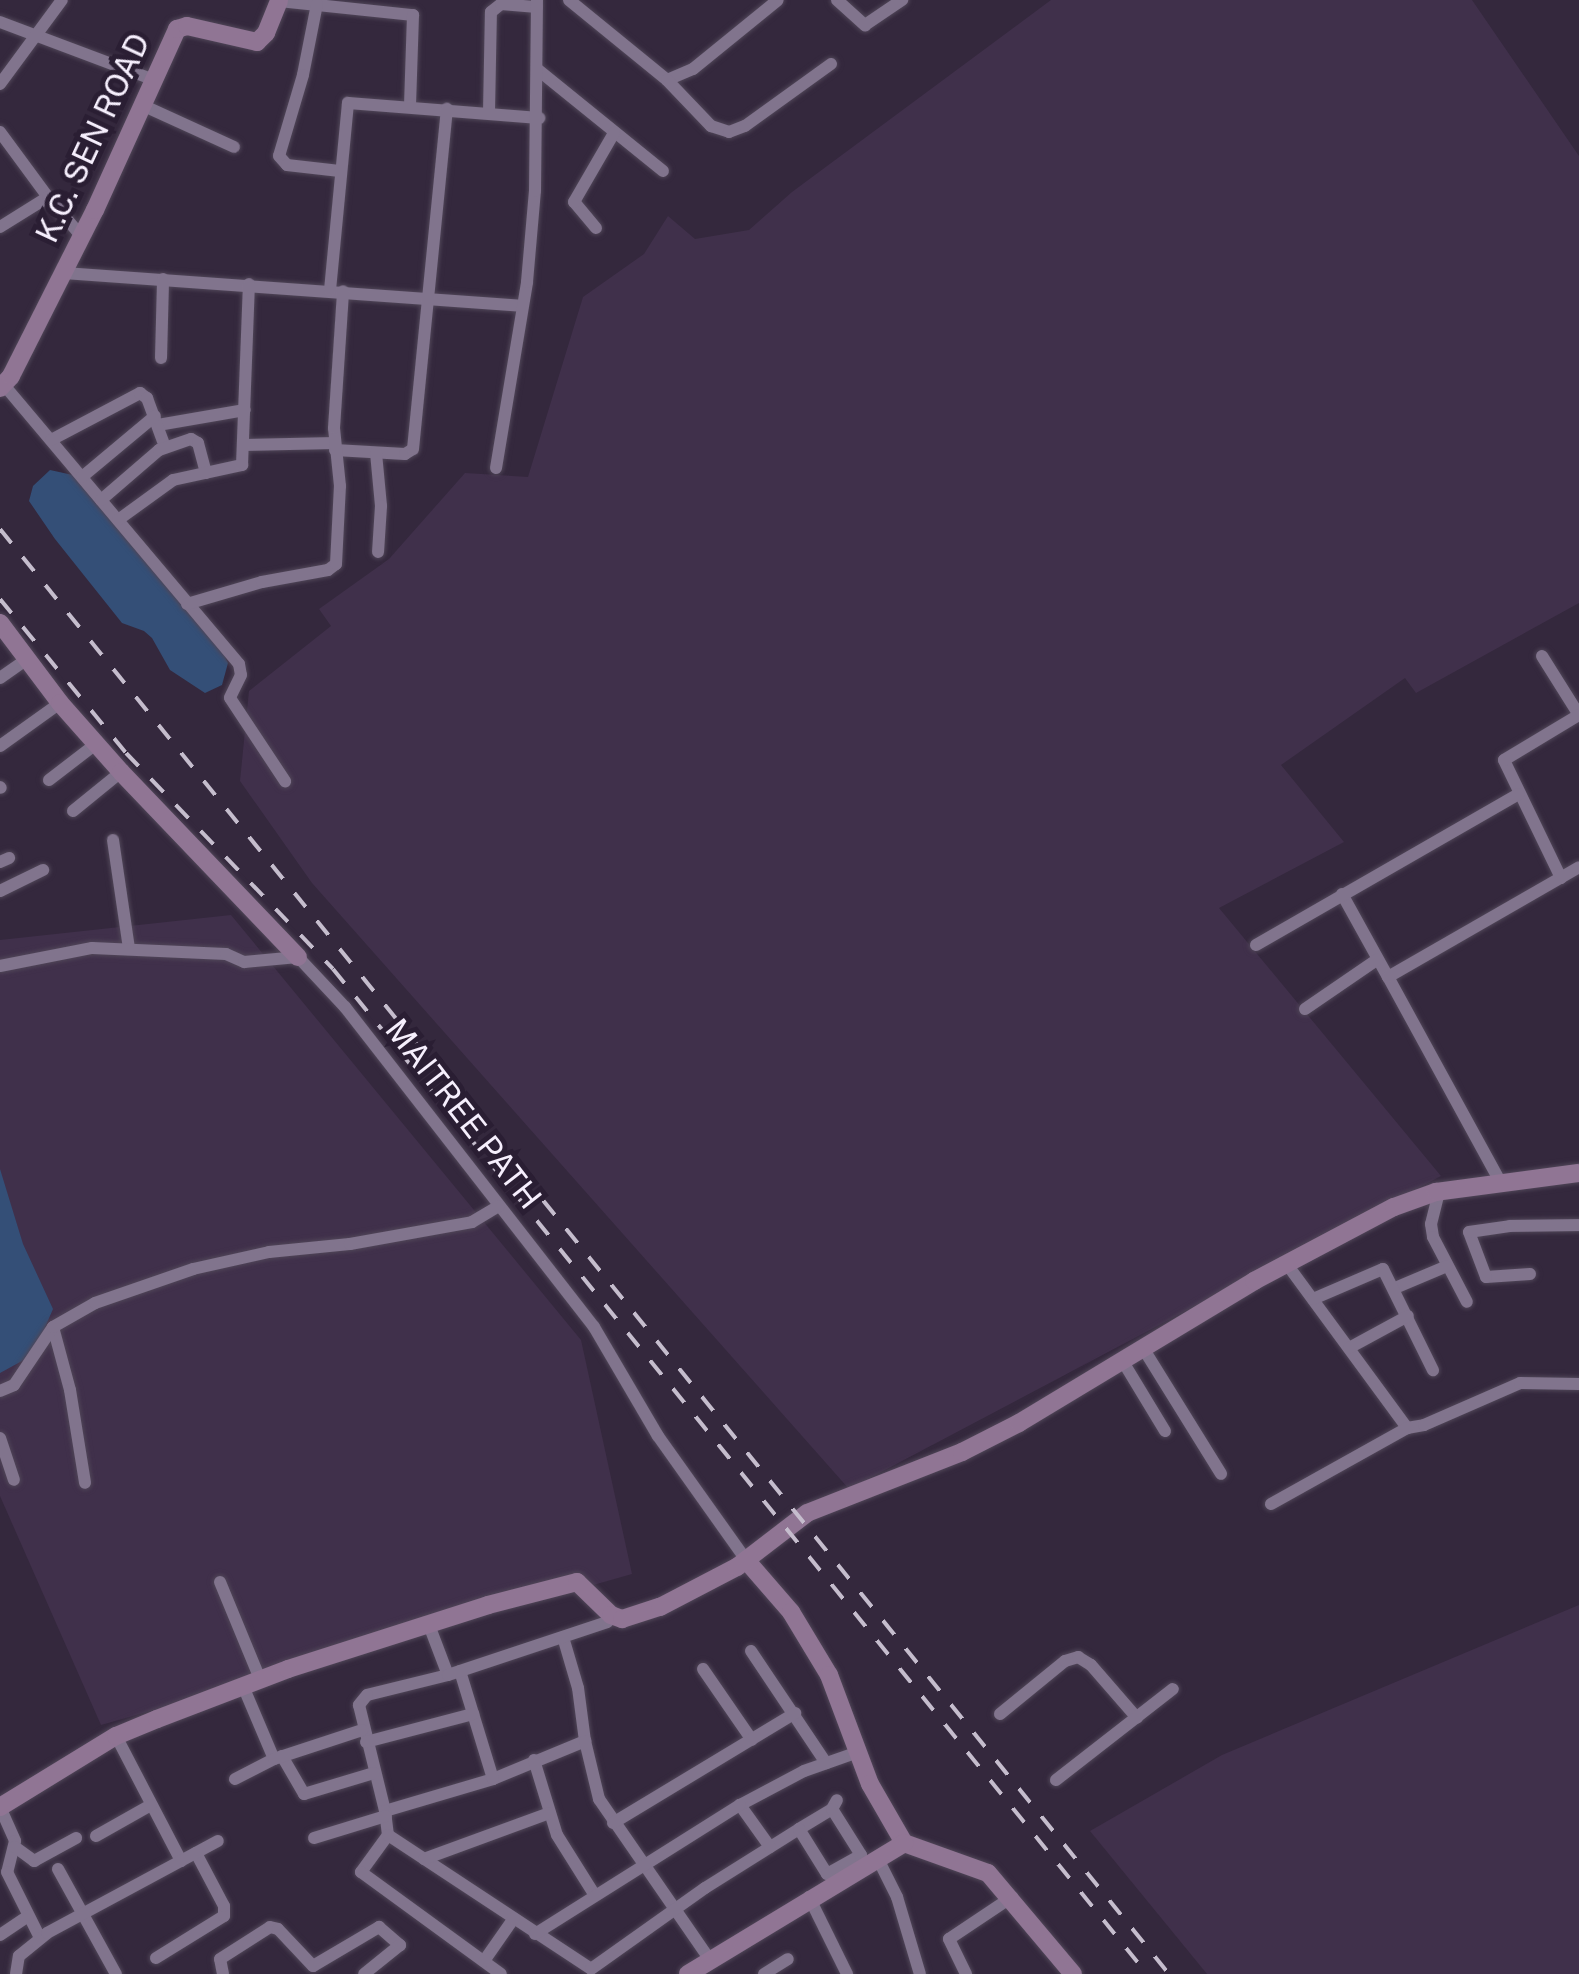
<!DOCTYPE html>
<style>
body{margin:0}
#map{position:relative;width:1579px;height:1974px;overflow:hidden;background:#34283d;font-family:"Public Sans",sans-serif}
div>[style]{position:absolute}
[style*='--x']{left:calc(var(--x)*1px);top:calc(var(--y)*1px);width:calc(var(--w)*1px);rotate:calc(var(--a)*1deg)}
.built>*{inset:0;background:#40304b}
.water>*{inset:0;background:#344f77}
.roads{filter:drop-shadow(0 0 2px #504658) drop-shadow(0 0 2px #504658)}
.street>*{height:12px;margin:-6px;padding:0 6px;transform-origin:6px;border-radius:6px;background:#81748d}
.secondary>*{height:18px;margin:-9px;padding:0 9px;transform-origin:9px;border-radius:9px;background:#907594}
.rail>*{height:4px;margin-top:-2px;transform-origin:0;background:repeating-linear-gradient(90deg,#c5bdcd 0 18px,transparent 0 36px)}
span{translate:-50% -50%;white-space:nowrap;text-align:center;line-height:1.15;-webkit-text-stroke:10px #2a1e33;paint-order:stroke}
.street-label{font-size:32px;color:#f6effd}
</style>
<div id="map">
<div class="built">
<div style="clip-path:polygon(1051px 0,1472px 0,1579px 156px,1579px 603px,1416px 693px,1405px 678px,1281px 765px,1344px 842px,1219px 908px,1441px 1176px,849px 1489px,312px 883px,240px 781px,249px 691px,331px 626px,319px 609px,389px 559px,465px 473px,528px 477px,583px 297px,644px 254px,668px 216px,695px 239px,749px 230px,792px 192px)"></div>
<div style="clip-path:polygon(231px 915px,581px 1340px,632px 1574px,101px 1725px,0 1496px,0 940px)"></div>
<div style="clip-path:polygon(1579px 1605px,1579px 1974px,1207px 1974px,1090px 1831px,1222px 1755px)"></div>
</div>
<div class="water">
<div style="clip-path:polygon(50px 470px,82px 477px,221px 649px,228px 663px,222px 685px,205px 693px,170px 670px,152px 638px,144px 631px,122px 623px,55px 539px,29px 501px,33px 486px)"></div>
<div style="clip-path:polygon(0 1169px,23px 1244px,53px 1309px,33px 1355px,0 1373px)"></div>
</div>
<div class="roads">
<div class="street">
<div style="--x:569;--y:0;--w:127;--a:39.2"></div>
<div style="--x:667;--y:80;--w:28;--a:-23"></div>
<div style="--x:693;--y:69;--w:109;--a:-39.1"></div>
<div style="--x:837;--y:0;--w:38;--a:42"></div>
<div style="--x:865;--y:25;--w:45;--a:-34"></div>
<div style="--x:279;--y:1;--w:135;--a:6"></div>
<div style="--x:413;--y:15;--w:91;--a:91.9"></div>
<div style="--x:317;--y:4;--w:72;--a:101.2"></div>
<div style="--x:303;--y:75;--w:84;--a:106.5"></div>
<div style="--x:279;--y:156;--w:12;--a:48"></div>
<div style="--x:287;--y:165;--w:53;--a:6.5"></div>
<div style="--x:0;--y:22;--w:162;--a:20.6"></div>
<div style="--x:537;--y:69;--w:162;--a:39"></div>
<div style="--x:667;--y:80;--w:64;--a:46.3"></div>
<div style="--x:711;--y:126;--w:19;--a:18"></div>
<div style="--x:729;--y:132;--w:17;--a:-21"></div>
<div style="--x:745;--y:126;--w:106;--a:-35.8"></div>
<div style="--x:0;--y:84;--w:104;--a:-53.6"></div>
<div style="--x:142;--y:105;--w:101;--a:24.5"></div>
<div style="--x:489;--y:112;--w:100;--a:-88.9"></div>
<div style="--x:491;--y:12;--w:13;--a:-39"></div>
<div style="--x:501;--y:4;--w:36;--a:5"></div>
<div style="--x:0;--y:132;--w:81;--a:53.6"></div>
<div style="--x:0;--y:227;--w:57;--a:-32"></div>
<div style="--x:48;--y:197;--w:52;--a:49.6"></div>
<div style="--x:596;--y:228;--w:34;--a:-130"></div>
<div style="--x:574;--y:202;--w:80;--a:-59.9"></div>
<div style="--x:63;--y:273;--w:460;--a:4.1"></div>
<div style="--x:330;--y:290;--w:188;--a:-84.5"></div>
<div style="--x:348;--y:103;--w:192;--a:4.5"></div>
<div style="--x:161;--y:358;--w:79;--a:-88.5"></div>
<div style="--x:4;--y:385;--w:365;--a:49.9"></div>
<div style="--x:239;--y:664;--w:11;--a:80"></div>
<div style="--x:241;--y:675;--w:25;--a:116"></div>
<div style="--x:230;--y:698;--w:100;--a:56.5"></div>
<div style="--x:158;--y:425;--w:88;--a:-9.8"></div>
<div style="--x:51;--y:440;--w:101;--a:-27.8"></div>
<div style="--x:140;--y:393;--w:9;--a:36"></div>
<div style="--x:147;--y:398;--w:52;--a:69.8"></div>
<div style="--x:244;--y:445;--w:91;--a:-1.3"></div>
<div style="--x:335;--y:450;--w:70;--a:3.3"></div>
<div style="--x:405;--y:454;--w:9;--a:-32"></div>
<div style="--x:413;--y:449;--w:342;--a:-84.3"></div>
<div style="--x:376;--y:453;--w:53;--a:84.6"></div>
<div style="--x:381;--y:506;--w:46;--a:93.7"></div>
<div style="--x:496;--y:468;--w:189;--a:-80.5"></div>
<div style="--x:527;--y:282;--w:91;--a:-85"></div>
<div style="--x:535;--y:191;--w:191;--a:-89.4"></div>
<div style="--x:82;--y:477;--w:95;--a:-39.9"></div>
<div style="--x:101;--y:500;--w:77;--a:-40.8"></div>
<div style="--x:159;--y:450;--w:34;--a:-19"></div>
<div style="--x:191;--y:439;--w:8;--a:30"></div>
<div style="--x:198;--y:443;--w:31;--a:75"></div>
<div style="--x:118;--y:520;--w:68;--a:-36"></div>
<div style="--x:173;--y:480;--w:71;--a:-12.3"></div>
<div style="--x:242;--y:465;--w:181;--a:-87.8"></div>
<div style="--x:187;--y:604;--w:78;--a:-16.3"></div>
<div style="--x:262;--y:582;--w:67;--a:-10.3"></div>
<div style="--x:328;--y:570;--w:10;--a:-37"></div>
<div style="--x:336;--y:564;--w:78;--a:-87.1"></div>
<div style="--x:340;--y:486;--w:58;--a:-95.9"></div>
<div style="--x:334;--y:428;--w:137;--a:-86.2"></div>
<div style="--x:1542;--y:656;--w:70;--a:57.9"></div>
<div style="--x:0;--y:678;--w:32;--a:-35"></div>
<div style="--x:0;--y:746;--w:74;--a:-35.6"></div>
<div style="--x:49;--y:780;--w:59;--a:-37.5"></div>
<div style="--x:0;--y:787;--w:1;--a:45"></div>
<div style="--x:73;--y:811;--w:62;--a:-39.1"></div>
<div style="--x:113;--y:840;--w:110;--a:81.6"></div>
<div style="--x:0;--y:862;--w:10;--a:-24"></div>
<div style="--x:1561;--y:878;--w:131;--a:-115.8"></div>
<div style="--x:1504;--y:760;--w:87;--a:-31"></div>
<div style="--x:0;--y:891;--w:48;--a:-26"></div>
<div style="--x:1342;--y:894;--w:95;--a:61"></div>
<div style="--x:1256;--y:945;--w:303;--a:-29.9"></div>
<div style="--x:0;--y:966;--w:94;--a:-11.1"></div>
<div style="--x:92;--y:948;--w:134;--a:2.6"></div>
<div style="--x:226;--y:954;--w:20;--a:24"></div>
<div style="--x:244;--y:962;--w:54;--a:-5.3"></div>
<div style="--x:298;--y:957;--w:69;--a:46.8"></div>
<div style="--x:345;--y:1007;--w:405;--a:52.1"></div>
<div style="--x:594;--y:1327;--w:126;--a:59.6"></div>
<div style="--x:658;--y:1436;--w:152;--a:54.6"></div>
<div style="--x:1305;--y:1009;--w:88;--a:-34.4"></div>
<div style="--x:1502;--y:1185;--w:237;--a:-118.7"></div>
<div style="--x:1388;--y:977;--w:220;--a:-29.9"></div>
<div style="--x:1439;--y:1192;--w:33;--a:104"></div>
<div style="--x:1431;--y:1224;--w:13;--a:81"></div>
<div style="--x:1433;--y:1237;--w:73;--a:62.4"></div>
<div style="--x:1286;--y:1263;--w:205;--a:53.7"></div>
<div style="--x:1407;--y:1428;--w:17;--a:-10"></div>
<div style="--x:1424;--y:1425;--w:105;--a:-23.6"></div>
<div style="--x:1520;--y:1383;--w:59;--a:1"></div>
<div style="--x:1530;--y:1274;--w:44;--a:176.1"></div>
<div style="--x:1486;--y:1277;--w:48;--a:-110.7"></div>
<div style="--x:1469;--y:1232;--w:41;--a:-8.3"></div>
<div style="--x:1510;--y:1226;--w:69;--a:-0.8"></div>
<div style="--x:1395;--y:1288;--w:56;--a:-22.9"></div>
<div style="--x:1313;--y:1299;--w:76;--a:-23.2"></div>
<div style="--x:1383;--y:1269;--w:113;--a:63.7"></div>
<div style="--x:53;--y:1327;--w:65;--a:74.9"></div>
<div style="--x:70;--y:1390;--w:94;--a:80.8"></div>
<div style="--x:1143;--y:1348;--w:148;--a:58.2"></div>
<div style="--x:1349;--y:1348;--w:67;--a:-28.5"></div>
<div style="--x:1122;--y:1360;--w:83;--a:58.8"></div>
<div style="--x:0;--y:1391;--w:15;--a:-23"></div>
<div style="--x:14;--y:1385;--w:70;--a:-56.1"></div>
<div style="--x:53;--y:1327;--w:48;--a:-29.7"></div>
<div style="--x:95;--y:1303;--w:104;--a:-19.1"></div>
<div style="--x:193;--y:1269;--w:78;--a:-12.6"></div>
<div style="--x:269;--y:1252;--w:81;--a:-5.6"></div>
<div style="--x:350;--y:1244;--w:124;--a:-10.2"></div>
<div style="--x:472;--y:1222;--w:31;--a:-31"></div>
<div style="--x:0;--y:1438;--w:44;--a:71.6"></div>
<div style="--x:1271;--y:1504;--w:156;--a:-29.2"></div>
<div style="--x:220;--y:1582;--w:105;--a:67.6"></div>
<div style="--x:429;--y:1625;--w:53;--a:69.2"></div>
<div style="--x:448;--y:1675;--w:83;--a:166.1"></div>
<div style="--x:367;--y:1695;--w:13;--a:129"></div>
<div style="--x:359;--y:1705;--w:109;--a:76.2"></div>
<div style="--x:385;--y:1811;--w:113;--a:-16.5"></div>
<div style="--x:493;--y:1779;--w:100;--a:-22.4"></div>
<div style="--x:585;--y:1741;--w:53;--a:-97.5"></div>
<div style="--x:578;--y:1688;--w:53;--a:-106.4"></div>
<div style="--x:751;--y:1651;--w:135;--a:56.2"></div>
<div style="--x:703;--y:1669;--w:86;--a:55.4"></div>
<div style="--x:460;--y:1671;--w:113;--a:73"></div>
<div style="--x:448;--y:1675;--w:168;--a:-18.4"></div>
<div style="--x:243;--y:1686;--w:79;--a:67"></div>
<div style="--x:1000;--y:1714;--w:84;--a:-39.2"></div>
<div style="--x:1065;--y:1661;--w:14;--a:-17"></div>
<div style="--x:1078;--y:1657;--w:15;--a:32"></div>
<div style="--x:1091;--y:1665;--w:70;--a:49"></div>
<div style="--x:116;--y:1736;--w:141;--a:62.5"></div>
<div style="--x:585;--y:1741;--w:60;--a:76.4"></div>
<div style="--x:599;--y:1799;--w:196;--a:55.4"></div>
<div style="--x:366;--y:1742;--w:111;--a:-14.7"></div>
<div style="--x:282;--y:1756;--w:44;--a:59.9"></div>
<div style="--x:304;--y:1794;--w:73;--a:-16.7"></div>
<div style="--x:534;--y:1760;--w:78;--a:73"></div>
<div style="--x:557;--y:1835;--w:70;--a:57.9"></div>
<div style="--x:235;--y:1779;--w:44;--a:-27.1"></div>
<div style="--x:274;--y:1759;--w:93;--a:-18.2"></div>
<div style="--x:1056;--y:1780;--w:148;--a:-37.9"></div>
<div style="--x:0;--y:1807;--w:37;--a:66"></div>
<div style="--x:15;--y:1841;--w:32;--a:104"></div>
<div style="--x:7;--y:1872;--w:74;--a:63.4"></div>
<div style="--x:385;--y:1811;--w:24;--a:83"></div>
<div style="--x:388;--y:1835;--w:46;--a:126.1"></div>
<div style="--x:361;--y:1872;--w:173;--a:36.1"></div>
<div style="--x:613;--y:1823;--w:213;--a:-31.1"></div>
<div style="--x:799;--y:1829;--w:39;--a:-31"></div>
<div style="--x:832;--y:1809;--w:10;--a:-61"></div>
<div style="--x:388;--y:1835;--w:243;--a:33.4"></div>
<div style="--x:591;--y:1969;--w:140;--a:-35.4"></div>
<div style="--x:705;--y:1888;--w:111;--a:-32.1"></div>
<div style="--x:799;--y:1829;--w:53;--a:58.1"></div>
<div style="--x:827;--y:1874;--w:39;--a:-29"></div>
<div style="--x:861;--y:1855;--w:54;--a:-122.2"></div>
<div style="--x:96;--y:1836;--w:63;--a:-29.4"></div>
<div style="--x:314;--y:1838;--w:75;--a:-17"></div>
<div style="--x:15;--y:1847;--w:24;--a:36"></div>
<div style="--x:34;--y:1861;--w:48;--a:-28.7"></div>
<div style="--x:770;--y:1847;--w:52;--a:-125.5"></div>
<div style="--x:740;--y:1805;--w:72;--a:-28"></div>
<div style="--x:804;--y:1771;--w:57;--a:-19.4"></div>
<div style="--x:877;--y:1857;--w:45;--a:63.4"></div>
<div style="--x:897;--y:1897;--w:80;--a:73.4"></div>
<div style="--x:424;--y:1859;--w:134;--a:-20.1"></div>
<div style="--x:58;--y:1869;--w:120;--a:61.1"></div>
<div style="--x:809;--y:1897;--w:86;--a:63.7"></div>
<div style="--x:535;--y:1934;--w:242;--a:-32.2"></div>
<div style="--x:0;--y:1935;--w:34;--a:-34"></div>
<div style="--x:156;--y:1958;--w:80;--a:-31.7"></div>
<div style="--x:224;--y:1916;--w:10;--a:-90"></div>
<div style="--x:224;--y:1906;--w:60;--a:-117.8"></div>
<div style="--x:484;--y:1961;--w:52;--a:-55.1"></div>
<div style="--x:16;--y:1974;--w:18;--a:-81"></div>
<div style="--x:19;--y:1956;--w:36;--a:-39"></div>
<div style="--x:47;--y:1933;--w:194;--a:-28.3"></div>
<div style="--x:223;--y:1974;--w:15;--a:-101"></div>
<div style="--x:220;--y:1959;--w:59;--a:-32.6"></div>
<div style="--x:270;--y:1927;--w:8;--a:14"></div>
<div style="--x:278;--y:1929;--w:51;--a:46.6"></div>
<div style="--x:313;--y:1966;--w:77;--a:-30.6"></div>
<div style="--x:379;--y:1927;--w:28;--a:41"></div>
<div style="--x:400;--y:1945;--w:46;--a:141.1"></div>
<div style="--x:764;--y:1974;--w:28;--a:-32"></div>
<div style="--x:966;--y:1974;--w:39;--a:-116"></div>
<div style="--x:949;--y:1939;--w:76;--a:-33.7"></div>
</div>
<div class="secondary">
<div style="--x:0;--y:388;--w:16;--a:-47"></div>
<div style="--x:11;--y:376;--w:186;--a:-63.2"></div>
<div style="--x:95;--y:210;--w:199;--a:-65.6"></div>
<div style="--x:177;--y:29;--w:10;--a:-17"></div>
<div style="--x:187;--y:26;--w:72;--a:12.9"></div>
<div style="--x:257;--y:42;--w:13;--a:-45"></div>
<div style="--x:266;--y:33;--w:35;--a:-68"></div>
<div style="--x:0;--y:623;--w:100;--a:53.1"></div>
<div style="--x:60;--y:703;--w:92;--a:48.5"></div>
<div style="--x:121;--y:772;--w:256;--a:46.3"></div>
<div style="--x:746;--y:1560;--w:69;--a:49.1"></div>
<div style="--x:791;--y:1612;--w:74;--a:58.9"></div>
<div style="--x:829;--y:1675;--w:116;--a:69.4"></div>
<div style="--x:870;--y:1784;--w:68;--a:60"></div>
<div style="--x:904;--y:1843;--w:89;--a:19.7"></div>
<div style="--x:988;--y:1873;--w:132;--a:49.9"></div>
<div style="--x:0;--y:1807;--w:136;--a:-31.5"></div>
<div style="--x:116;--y:1736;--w:44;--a:-22.5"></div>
<div style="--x:157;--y:1719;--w:140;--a:-20.9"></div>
<div style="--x:288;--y:1669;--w:210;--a:-17.7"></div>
<div style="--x:488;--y:1605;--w:92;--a:-14.5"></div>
<div style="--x:577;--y:1582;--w:47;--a:44.1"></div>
<div style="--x:611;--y:1615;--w:12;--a:20"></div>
<div style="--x:622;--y:1619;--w:40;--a:-18"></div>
<div style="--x:660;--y:1607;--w:87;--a:-27.5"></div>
<div style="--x:737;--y:1567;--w:88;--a:-37.6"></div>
<div style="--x:807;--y:1513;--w:167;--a:-21.5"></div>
<div style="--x:962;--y:1452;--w:64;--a:-27"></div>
<div style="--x:1019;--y:1423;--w:275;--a:-31.1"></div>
<div style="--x:1254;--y:1281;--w:158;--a:-27.9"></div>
<div style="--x:1394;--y:1207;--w:45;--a:-19.7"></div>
<div style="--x:1436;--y:1192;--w:144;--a:-7.6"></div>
<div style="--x:688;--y:1974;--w:253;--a:-31.2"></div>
</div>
</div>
<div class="rail">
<div style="--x:0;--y:529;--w:1859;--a:51.03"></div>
<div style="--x:0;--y:599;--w:199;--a:50.7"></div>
<div style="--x:126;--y:753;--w:299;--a:46.2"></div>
<div style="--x:333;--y:969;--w:1293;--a:50.99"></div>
</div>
<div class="street-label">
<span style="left:93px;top:138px;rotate:-65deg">K.C. SEN ROAD</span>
<span style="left:463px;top:1114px;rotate:52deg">MAITREE PATH</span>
</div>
</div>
